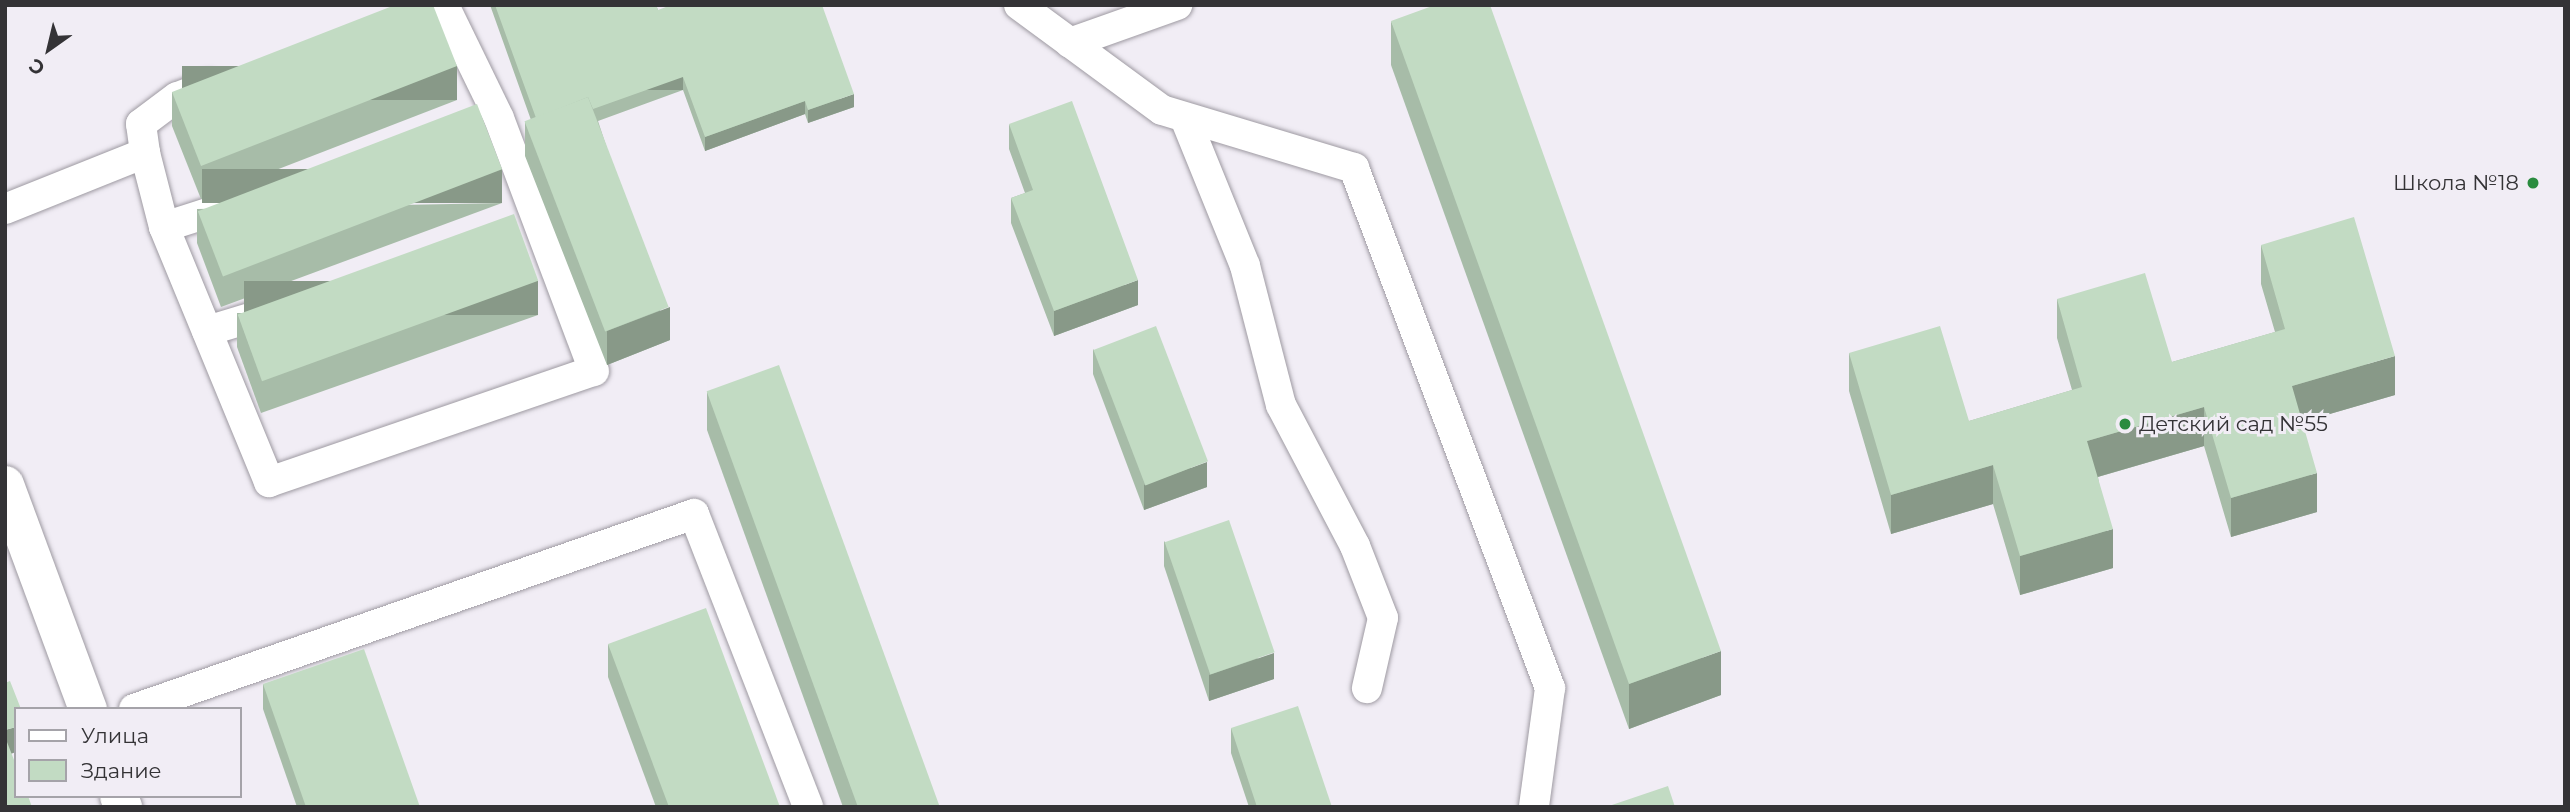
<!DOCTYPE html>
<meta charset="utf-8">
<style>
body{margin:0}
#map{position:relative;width:2570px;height:812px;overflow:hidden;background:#f1edf5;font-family:Montserrat,sans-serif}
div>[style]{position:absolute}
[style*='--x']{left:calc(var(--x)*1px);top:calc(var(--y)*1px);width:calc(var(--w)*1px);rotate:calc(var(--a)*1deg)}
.roads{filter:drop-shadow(0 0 2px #9e9aa2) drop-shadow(0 0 2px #9e9aa2)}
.lane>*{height:30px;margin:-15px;padding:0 15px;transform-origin:15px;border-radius:15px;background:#fff}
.secondary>*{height:38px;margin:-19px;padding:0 19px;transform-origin:19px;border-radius:19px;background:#fff}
.wall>*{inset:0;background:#a7bca8}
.shaded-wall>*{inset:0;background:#898;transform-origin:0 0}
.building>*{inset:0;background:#c2dbc3;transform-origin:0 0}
.dots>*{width:19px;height:19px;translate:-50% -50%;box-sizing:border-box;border:4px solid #f1edf5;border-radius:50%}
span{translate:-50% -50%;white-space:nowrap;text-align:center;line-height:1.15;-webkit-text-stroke:6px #f1edf5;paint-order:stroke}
.poi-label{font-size:21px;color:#343336}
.right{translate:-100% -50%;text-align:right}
.left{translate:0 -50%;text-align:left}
.frame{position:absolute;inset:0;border:7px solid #343336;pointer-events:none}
.legend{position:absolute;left:14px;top:707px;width:228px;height:91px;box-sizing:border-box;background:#f1edf5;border:2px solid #a5a3a9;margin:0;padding:9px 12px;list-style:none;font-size:21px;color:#343336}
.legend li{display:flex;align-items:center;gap:14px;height:35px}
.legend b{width:35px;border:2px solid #a5a3a9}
.north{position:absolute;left:14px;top:14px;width:70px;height:70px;-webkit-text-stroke:5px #f1edf5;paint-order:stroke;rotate:214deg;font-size:19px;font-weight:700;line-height:28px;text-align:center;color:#343336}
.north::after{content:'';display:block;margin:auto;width:24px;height:32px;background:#343336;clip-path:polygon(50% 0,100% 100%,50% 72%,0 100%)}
</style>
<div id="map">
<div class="roads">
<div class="lane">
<div style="--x:1019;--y:5;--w:177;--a:36.3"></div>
<div style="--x:1162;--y:110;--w:201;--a:16.8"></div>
<div style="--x:1354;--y:168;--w:556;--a:69.35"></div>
<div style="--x:1550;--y:688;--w:120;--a:97.7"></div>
<div style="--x:1070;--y:43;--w:114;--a:-19.6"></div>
<div style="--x:209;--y:85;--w:34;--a:159"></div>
<div style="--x:177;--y:97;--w:45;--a:143.1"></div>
<div style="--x:141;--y:124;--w:29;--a:82"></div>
<div style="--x:145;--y:153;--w:76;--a:75.6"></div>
<div style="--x:164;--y:227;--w:276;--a:67.6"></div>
<div style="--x:269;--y:482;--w:343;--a:-18.9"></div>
<div style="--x:594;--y:371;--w:270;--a:-110.6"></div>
<div style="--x:499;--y:118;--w:126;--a:-116"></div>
<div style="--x:1185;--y:118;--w:160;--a:67.9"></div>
<div style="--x:1245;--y:266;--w:144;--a:75.5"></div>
<div style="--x:1281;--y:405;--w:159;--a:62.3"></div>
<div style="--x:1355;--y:546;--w:77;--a:68.7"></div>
<div style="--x:1383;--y:618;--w:72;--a:102.9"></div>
<div style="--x:5;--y:209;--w:151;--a:-21.8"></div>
<div style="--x:164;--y:227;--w:76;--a:-17.7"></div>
<div style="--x:207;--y:331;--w:72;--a:-16.9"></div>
<div style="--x:134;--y:709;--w:593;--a:-19.2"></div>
<div style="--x:694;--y:514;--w:314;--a:68.7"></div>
</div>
<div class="secondary">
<div style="--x:5;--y:485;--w:239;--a:69.7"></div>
<div style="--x:119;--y:796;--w:12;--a:70"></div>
</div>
</div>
<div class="wall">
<div style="clip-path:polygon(490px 5px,656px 5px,658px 10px,854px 107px,808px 123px,805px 114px,705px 151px,683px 90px,598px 121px,670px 340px,607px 365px,525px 156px,525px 122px,531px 120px)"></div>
<div style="clip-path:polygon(1391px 21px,1721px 695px,1629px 729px,1391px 65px)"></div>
<div style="clip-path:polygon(172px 92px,457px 100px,201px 199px,172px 126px)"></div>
<div style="clip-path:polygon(1009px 124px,1138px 305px,1054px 336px,1011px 223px,1011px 198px,1025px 193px,1009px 149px)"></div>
<div style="clip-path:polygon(502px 203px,221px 307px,197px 243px,197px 209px)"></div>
<div style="clip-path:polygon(2261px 245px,2395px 395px,2302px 422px,2317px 512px,2231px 537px,2204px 446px,2098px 477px,2113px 568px,2020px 595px,1993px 504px,1891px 534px,1849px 391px,1849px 353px,1969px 421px,2072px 390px,2057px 338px,2057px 299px,2172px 362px,2275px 332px,2261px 284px)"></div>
<div style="clip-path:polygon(237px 313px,538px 315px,261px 413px,237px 347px)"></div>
<div style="clip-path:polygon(1093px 349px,1207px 487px,1144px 510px,1093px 374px)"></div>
<div style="clip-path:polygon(707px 391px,939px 807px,843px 807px,707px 430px)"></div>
<div style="clip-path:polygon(1164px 541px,1274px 679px,1209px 701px,1164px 566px)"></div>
<div style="clip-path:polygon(608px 644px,780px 807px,656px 807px,608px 677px)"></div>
<div style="clip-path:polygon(263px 684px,420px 807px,297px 807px,263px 709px)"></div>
<div style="clip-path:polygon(1231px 728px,1332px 807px,1249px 807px,1231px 753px)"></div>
</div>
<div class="shaded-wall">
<div style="left:457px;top:66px;width:34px;height:275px;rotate:90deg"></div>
<div style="left:683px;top:77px;width:13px;height:153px;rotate:90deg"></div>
<div style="clip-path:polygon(854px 94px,854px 107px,808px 123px,808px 110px)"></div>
<div style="clip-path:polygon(805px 101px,805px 114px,705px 151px,705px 137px)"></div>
<div style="left:502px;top:169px;width:34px;height:300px;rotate:90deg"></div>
<div style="clip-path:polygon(1138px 280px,1138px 305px,1054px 336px,1054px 311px)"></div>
<div style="left:538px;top:281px;width:34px;height:294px;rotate:90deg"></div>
<div style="clip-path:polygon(670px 307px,670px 340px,607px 365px,607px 331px)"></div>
<div style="clip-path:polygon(2395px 356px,2395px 395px,2292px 425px,2292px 386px)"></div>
<div style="clip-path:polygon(2204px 407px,2204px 446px,2087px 480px,2087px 441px)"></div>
<div style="clip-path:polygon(1207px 462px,1207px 487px,1144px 510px,1144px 485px)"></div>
<div style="clip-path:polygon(1993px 465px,1993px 504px,1891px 534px,1891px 495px)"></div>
<div style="clip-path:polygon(2317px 473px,2317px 512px,2231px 537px,2231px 498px)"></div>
<div style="clip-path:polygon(2113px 529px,2113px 568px,2020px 595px,2020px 556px)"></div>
<div style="clip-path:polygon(1721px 651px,1721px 695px,1629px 729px,1629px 684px)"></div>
<div style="clip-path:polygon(1274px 653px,1274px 679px,1209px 701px,1209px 675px)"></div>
<div style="clip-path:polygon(16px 727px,16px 752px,5px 756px,5px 730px)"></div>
</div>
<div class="building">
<div style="clip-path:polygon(395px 5px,433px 5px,457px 66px,201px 166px,172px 92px)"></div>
<div style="clip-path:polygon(495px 5px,656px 5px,658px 10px,671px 5px,822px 5px,854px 94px,808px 110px,805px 101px,705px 137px,683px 77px,593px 109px,588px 97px,536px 118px)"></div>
<div style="clip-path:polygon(1435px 5px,1490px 5px,1721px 651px,1629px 684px,1391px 21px)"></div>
<div style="left:588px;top:97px;width:225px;height:68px;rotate:69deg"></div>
<div style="clip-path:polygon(1072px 101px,1138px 280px,1054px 311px,1011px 198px,1033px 190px,1009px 124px)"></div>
<div style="left:477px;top:104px;width:70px;height:299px;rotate:69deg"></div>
<div style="left:514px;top:214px;width:71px;height:294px;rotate:70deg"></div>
<div style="clip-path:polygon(2354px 217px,2395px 356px,2292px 386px,2317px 473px,2231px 498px,2204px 407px,2087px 441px,2113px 529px,2020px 556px,1993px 465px,1891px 495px,1849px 353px,1940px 326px,1969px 421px,2082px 387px,2057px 299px,2145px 273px,2172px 362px,2285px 329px,2261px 245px)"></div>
<div style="left:1156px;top:326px;width:145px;height:67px;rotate:69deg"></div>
<div style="left:779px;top:365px;width:470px;height:77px;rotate:70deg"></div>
<div style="left:1229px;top:520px;width:140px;height:68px;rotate:71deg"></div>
<div style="clip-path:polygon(706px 608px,780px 807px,669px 807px,608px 644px)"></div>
<div style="clip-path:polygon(364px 649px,420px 807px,306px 807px,263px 684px)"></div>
<div style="clip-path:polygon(10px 681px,21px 709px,16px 709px,16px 727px,5px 730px,5px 683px)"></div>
<div style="clip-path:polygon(1298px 706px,1332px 807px,1257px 807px,1231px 728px)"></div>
<div style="clip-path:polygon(5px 742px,7px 742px,16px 765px,16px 796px,28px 796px,32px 807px,5px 807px)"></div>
<div style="clip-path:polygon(1668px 786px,1675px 807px,1606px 807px)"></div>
</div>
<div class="dots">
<div style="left:2533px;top:183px;background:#2a8b3f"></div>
<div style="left:2125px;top:424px;background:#2a8b3f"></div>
</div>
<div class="poi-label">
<span class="right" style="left:2519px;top:183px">Школа №18</span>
<span class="left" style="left:2139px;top:424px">Детский сад №55</span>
</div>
<div class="frame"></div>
<ul class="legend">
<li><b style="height:9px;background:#fff"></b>Улица</li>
<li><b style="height:19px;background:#c2dbc3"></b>Здание</li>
</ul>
<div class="north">С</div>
</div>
